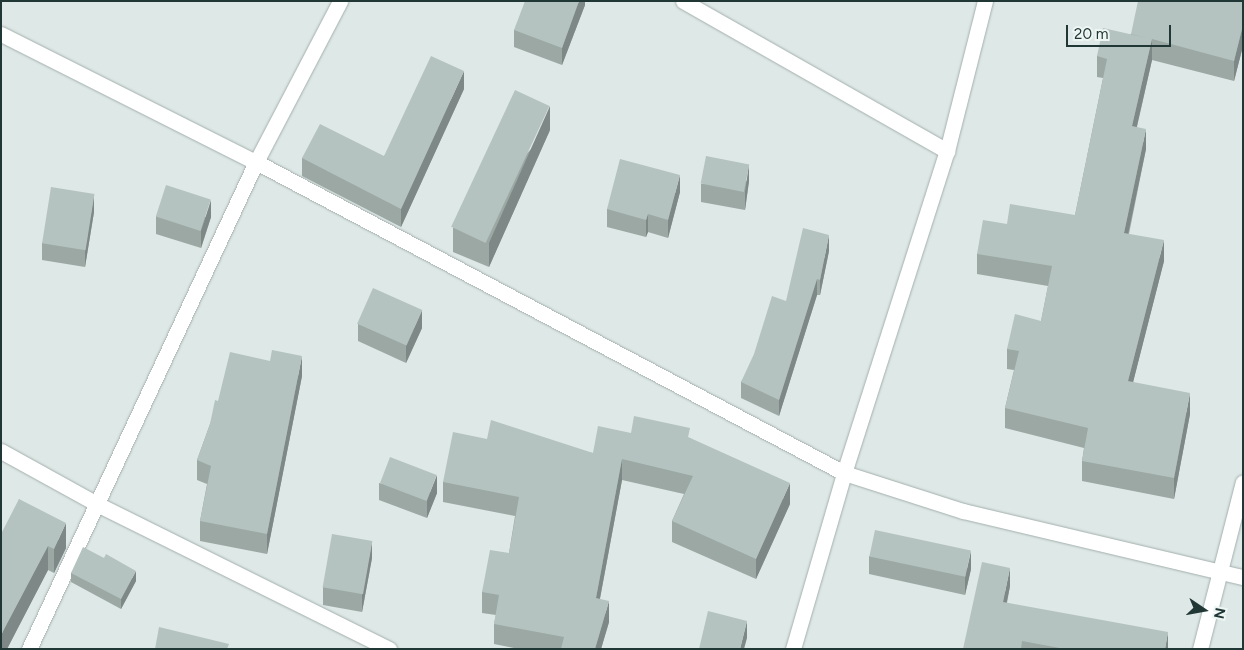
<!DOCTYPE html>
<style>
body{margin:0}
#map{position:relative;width:1244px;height:650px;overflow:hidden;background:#dee8e6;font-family:Figtree,sans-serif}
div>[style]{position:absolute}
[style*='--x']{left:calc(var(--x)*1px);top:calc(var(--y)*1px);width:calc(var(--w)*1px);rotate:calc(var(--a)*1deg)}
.roads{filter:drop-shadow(0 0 1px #a2afad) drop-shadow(0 0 1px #a2afad)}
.minor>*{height:15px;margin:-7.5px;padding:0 7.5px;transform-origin:7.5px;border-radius:7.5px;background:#fff}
.wall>*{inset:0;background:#9ba8a4}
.shaded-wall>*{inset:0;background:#7e8886}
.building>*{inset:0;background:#b4c3bf;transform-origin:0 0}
span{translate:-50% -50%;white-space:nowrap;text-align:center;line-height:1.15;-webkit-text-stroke:4.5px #eef6f3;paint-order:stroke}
.frame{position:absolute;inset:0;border:2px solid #213735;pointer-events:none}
.north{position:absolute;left:1179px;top:585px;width:50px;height:50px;-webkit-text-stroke:4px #eef6f3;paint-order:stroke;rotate:102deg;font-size:14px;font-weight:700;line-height:20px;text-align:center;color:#213735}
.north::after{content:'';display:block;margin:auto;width:18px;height:22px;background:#213735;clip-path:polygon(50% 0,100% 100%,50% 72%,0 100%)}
.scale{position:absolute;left:1066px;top:25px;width:105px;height:22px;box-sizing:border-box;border:2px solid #213735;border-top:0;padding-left:6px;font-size:15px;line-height:18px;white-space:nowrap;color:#213735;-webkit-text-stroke:4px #eef6f3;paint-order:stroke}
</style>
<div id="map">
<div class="roads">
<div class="minor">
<div style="--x:683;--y:1;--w:304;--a:29.6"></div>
<div style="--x:1;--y:34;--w:285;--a:26.7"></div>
<div style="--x:256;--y:162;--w:665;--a:27.87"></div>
<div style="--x:844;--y:473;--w:125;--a:17.7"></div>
<div style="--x:963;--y:511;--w:288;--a:13.3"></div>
<div style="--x:1;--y:451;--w:112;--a:28.9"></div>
<div style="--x:99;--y:505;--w:324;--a:26.4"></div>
<div style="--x:29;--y:649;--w:537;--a:-65.01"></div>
<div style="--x:256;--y:162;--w:182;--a:-62.4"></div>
<div style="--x:793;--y:649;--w:183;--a:-73.8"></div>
<div style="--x:844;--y:473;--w:338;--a:-72.3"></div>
<div style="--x:947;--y:151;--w:155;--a:-75.8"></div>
<div style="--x:1200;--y:649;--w:172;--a:-75.6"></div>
</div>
</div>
<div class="wall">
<div style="clip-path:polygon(585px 1px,585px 5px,562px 65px,514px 47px,514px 30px)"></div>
<div style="clip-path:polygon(1243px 1px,1243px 46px,1234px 81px,1152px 60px,1137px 127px,1146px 149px,1129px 234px,1164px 261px,1133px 382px,1190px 414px,1174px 499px,1082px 481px,1082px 461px,1084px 448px,1005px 428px,1005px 408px,1014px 370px,1007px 369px,1007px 349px,1041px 321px,1048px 286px,977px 274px,977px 254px,1007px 224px,1075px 215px,1103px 78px,1097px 77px,1097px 56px,1131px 34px)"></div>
<div style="clip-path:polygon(464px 89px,401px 227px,302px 176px,302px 158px,384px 156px)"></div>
<div style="clip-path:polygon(550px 130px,489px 267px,453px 252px,453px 228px)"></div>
<div style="clip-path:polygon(749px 181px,745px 210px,701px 202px,701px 184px)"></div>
<div style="clip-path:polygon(680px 192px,668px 238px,648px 232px,646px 237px,607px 227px,607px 209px)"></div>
<div style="clip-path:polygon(94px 212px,85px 267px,42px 260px,42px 243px)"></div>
<div style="clip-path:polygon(156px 216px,211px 217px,201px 248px,156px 234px)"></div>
<div style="clip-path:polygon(829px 251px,820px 295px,817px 295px,779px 416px,741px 398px,741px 382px)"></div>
<div style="clip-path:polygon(358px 324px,422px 328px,406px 363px,358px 341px)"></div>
<div style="clip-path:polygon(302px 376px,267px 554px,200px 541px,200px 521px,207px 484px,197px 480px,197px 460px,210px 424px,218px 401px)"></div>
<div style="clip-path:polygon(631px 433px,690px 438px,790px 504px,756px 579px,672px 542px,672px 521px,684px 494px,622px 480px,600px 599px,609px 622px,601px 649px,519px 649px,494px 644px,494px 624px,496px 615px,482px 613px,482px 592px,509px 553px,515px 516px,443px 502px,443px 482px,487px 439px,593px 453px)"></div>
<div style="clip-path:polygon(379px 483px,437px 493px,427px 518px,379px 500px)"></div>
<div style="clip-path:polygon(19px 499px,66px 548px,54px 573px,48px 570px,7px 649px,1px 649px)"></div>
<div style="clip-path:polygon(869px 556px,971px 569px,965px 595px,869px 574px)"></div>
<div style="clip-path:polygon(104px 558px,136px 581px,121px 609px,71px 582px,71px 573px)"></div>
<div style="clip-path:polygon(372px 558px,362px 612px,323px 605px,323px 587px)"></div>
<div style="clip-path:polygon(1010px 586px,1007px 603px,1168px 649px,963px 649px)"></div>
</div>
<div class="shaded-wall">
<div style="clip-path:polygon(579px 1px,585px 1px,585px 5px,562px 65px,562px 48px)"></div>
<div style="clip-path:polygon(1243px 25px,1243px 46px,1234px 81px,1234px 61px)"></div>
<div style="clip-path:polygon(1152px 39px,1152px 60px,1132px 147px,1132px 126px)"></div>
<div style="clip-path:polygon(464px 71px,464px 89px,401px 227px,401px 209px)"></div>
<div style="clip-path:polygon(550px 106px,550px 130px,489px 267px,489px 243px)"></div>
<div style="clip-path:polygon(1146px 129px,1146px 149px,1124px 253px,1124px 233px)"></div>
<div style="clip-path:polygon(749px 164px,749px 181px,745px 210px,745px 192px)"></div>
<div style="clip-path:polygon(680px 175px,680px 192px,668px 238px,668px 220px)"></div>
<div style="clip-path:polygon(94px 194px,94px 212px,85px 267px,85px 250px)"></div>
<div style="clip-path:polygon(211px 200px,211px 217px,201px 248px,201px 231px)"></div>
<div style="clip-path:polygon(648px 214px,648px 232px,646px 237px,646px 220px)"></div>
<div style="clip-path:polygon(829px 235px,829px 251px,820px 295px,820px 280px)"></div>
<div style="clip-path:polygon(1164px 240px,1164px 261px,1128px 402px,1128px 381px)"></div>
<div style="clip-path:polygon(817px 279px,817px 295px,779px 416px,779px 400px)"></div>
<div style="clip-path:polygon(422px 310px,422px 328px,406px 363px,406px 346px)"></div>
<div style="clip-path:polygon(302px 356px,302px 376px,267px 554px,267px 534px)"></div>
<div style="clip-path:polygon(1190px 393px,1190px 414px,1174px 499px,1174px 478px)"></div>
<div style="clip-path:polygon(622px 459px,622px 480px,596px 619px,596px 598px)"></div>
<div style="clip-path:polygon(437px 475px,437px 493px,427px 518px,427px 500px)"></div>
<div style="clip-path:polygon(790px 483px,790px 504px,756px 579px,756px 559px)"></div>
<div style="clip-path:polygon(66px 523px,66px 548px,54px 573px,54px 549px)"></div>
<div style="clip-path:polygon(372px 541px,372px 558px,362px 612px,362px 594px)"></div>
<div style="clip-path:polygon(48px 546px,48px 570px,7px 649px,1px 649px,1px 635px)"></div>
<div style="clip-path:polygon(971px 551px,971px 569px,965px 595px,965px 578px)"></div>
<div style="clip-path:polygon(1010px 568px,1010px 586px,1003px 620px,1003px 602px)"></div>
<div style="clip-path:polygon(136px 571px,136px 581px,121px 609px,121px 599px)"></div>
<div style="clip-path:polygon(609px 601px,609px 622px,601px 649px,595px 649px)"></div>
<div style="clip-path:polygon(747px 621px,747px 638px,744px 649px,740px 649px)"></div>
<div style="clip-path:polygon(1168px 632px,1168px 649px,1165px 649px)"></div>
</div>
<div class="building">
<div style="clip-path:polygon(525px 1px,579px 1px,562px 48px,514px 30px)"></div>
<div style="clip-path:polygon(1138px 1px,1243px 1px,1243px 25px,1234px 61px,1152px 39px,1132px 126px,1146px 129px,1124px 233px,1164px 240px,1128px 381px,1190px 393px,1174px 478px,1082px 461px,1088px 428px,1005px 408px,1019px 351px,1007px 349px,1015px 314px,1041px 321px,1052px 266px,977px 254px,983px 220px,1007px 224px,1010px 204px,1075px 215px,1107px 59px,1097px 56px,1103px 28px,1147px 38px,1131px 34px)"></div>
<div style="clip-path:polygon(431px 56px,464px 71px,401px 209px,302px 158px,320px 124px,384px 156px)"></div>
<div style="left:515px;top:90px;width:38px;height:151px;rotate:25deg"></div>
<div style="left:706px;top:156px;width:44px;height:28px;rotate:11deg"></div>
<div style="clip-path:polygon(620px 159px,680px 175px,668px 220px,648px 214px,646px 220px,607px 209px)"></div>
<div style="left:166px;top:185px;width:47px;height:33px;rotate:18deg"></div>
<div style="left:51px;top:187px;width:44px;height:57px;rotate:9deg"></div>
<div style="clip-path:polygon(803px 228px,829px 235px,820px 280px,817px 279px,779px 400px,741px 382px,754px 354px,772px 296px,786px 301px)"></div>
<div style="left:373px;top:288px;width:54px;height:39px;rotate:24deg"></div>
<div style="clip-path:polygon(272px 350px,302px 356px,267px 534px,200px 521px,211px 466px,197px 460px,210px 424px,215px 400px,218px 401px,230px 352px,270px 361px)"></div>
<div style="clip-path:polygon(634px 416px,690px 428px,688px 437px,790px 483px,756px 559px,672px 521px,693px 476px,622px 459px,596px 598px,609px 601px,595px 649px,561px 649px,564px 637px,494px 624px,499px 595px,482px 592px,490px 550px,509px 553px,519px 497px,443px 482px,453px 432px,487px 439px,491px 420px,593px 453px,598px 426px,631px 433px)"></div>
<div style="left:390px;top:457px;width:50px;height:28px;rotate:21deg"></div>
<div style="clip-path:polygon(19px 499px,66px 523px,54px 549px,48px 546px,1px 635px,1px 534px)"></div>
<div style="left:875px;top:530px;width:98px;height:27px;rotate:12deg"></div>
<div style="left:332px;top:534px;width:41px;height:54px;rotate:10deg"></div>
<div style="clip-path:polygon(83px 547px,104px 558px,106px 554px,136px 571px,121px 599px,71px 573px)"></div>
<div style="clip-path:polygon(982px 562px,1010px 568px,1003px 602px,1168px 632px,1165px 649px,1065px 649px,1022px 641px,1021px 649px,963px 649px)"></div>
<div style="clip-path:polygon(708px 611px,747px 621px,740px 649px,699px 649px)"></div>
<div style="clip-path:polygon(159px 627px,229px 644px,227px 649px,155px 649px)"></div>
</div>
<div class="frame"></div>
<div class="north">N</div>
<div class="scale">20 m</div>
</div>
